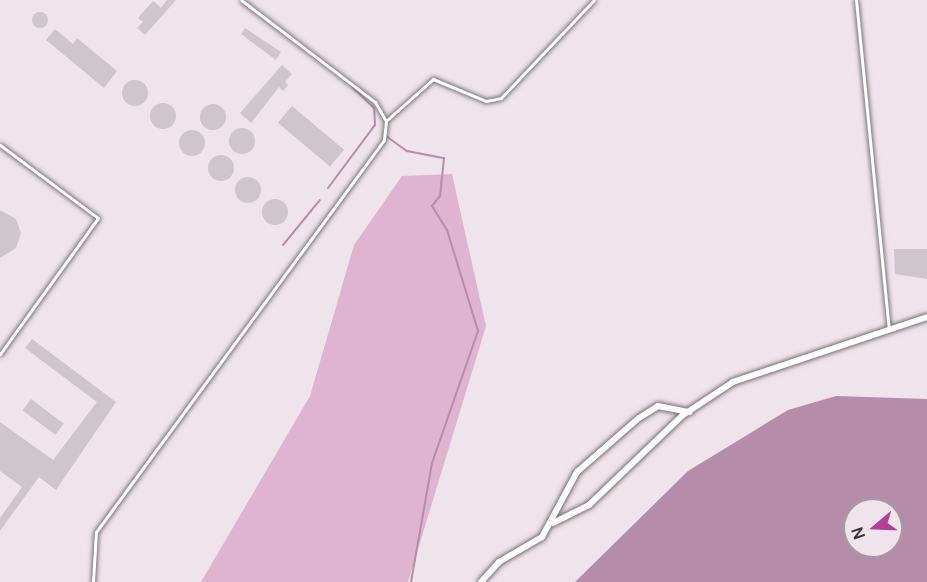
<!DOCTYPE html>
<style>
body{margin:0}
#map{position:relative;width:927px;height:582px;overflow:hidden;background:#efe4eb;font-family:Manrope,sans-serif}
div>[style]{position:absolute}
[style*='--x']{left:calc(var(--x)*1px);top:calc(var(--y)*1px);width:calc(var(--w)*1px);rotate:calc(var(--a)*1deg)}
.green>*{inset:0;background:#deb4d0}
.water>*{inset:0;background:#b58da8}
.stream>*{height:2px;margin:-1px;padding:0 1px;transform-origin:1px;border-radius:1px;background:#b58da8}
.building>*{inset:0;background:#cfc5cc;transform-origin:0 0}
.round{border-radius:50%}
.roads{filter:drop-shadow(0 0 2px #786f75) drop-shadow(0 0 2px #786f75)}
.service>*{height:3px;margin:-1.5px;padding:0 1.5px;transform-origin:1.5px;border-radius:1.5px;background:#fff}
.minor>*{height:6px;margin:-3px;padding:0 3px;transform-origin:3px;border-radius:3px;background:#fff}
span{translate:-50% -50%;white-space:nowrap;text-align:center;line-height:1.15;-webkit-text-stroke:4.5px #efe4eb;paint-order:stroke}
.north{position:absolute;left:843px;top:498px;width:60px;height:60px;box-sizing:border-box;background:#efe4eb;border:2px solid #a59ca2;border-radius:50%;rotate:251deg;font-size:16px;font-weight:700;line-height:24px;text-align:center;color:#353134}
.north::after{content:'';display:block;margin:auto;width:21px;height:27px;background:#b33e95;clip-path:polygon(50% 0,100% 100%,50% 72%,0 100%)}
</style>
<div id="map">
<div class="green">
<div style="clip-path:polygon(452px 174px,486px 326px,408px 582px,201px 582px,310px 396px,354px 245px,402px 176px)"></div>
</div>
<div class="water">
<div style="clip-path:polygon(evenodd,836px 396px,927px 399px,927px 582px,575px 582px,688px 471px,788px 410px,836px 396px,855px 510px,891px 510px,891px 546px,855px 546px,855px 510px)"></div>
</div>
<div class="stream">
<div style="--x:386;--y:136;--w:26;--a:36"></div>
<div style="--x:407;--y:151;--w:38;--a:11"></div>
<div style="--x:444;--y:158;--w:38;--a:96"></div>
<div style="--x:440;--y:196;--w:13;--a:129"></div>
<div style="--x:432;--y:206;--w:28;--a:58"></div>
<div style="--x:447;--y:230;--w:106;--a:72.9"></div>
<div style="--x:478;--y:331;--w:140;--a:109.2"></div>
<div style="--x:432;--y:463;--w:121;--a:100"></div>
<div style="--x:328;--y:188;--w:79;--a:-53.3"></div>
<div style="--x:375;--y:125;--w:17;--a:-93"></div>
<div style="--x:374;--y:108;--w:29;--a:-136"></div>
<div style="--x:283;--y:245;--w:58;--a:-50.6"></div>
</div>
<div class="building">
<div style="clip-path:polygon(167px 0,176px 0,145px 35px,137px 28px,143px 22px,138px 18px,153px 1px,161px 8px)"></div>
<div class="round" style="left:32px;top:12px;width:16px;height:16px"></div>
<div style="clip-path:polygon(245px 28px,281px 52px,276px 60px,241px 34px)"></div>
<div style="clip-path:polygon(55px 29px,73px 44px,77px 38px,117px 71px,104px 88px,46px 40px)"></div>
<div style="clip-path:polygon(282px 65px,292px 74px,285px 82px,288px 85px,283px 91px,279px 87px,251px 123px,240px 113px)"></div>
<div class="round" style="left:122px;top:80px;width:26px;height:26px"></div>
<div class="round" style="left:150px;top:103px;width:26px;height:26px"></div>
<div class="round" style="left:200px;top:104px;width:26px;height:26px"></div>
<div style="left:292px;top:106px;width:68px;height:22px;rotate:40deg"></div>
<div class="round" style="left:229px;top:128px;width:26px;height:26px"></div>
<div class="round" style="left:179px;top:130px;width:26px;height:26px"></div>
<div class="round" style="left:208px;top:155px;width:26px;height:26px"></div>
<div class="round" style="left:235px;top:177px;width:26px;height:26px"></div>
<div class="round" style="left:262px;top:199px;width:26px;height:26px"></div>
<div style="clip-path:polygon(0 210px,16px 219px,21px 233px,16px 248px,0 258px)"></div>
<div style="clip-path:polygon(894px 249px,927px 249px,927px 279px,895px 274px)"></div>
<div style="clip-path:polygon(32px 339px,116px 402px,56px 490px,39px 477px,0 531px,0 518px,22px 487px,0 471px,0 422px,53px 460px,97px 402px,25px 348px)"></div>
<div style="left:31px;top:399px;width:41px;height:14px;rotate:37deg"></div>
</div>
<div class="roads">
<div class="service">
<div style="--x:856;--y:0;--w:330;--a:84.3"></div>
<div style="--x:387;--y:120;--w:62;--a:-41.7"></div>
<div style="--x:433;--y:79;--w:57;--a:22.5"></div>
<div style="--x:486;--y:101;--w:15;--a:-11"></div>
<div style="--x:501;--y:98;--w:135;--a:-46.5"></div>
<div style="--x:0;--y:145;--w:122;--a:36.7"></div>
<div style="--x:98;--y:218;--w:168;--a:125.8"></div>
<div style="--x:93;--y:582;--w:50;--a:-86.6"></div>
<div style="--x:96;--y:532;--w:486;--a:-53.7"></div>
<div style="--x:384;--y:140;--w:19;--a:-84"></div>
<div style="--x:386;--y:121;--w:22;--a:-120"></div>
<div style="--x:375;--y:102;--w:168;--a:-142.7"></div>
</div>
<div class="minor">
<div style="--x:553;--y:523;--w:40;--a:-26.6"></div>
<div style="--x:589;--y:505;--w:130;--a:-43.8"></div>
<div style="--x:683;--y:415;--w:60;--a:-33.4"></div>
<div style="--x:733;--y:382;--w:205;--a:-18.5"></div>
<div style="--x:481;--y:582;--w:27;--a:-48"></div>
<div style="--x:499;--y:562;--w:50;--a:-30.2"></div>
<div style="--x:542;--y:537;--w:74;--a:-61.7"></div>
<div style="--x:577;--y:472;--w:82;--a:-41.1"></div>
<div style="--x:639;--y:418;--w:22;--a:-32"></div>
<div style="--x:658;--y:406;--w:32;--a:11"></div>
</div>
</div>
<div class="north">N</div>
</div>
